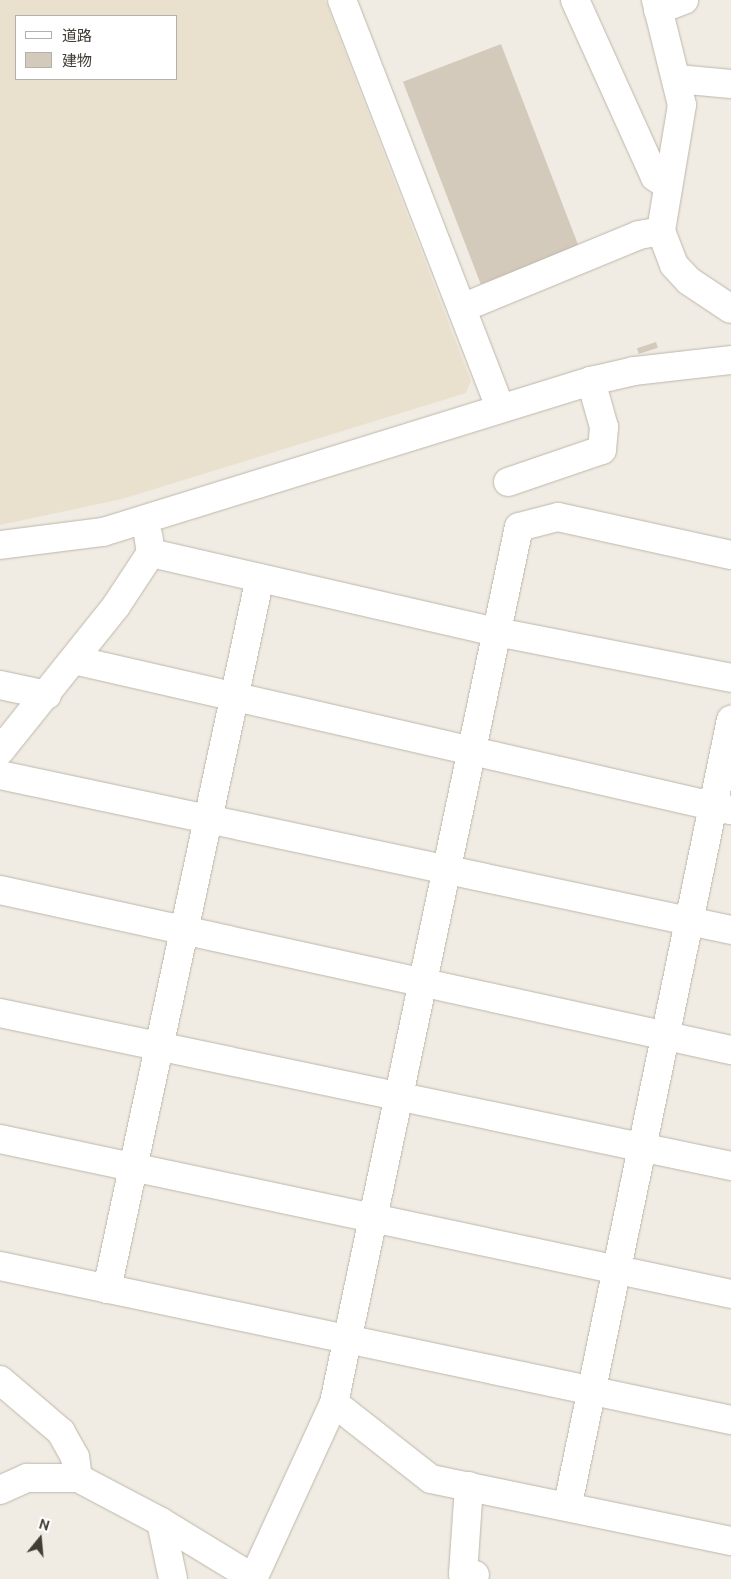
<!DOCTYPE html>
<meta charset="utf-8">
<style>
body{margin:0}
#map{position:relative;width:731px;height:1579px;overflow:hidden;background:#f0ece3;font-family:Ubuntu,"Noto Sans JP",sans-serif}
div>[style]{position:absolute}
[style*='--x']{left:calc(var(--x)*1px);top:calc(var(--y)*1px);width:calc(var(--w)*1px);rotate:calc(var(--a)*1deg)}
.education>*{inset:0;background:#e9e1cd}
.building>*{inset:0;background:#d4cabc;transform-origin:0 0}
.roads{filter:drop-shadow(0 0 1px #beb6a9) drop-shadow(0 0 1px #beb6a9)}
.minor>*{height:28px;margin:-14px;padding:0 14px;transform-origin:14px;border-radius:14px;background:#fff}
span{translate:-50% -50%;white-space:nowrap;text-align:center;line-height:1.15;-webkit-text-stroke:4px #fff;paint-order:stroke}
.legend{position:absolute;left:15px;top:15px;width:162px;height:65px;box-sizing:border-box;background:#fff;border:1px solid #b3b1ae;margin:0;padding:6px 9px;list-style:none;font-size:15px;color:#413c34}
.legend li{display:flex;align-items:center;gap:10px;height:25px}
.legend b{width:25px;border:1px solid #b3b1ae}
.north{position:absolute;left:15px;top:1514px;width:50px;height:50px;-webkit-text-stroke:4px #fff;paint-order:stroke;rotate:17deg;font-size:14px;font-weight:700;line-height:20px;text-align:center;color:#413c34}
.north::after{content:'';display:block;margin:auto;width:18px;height:22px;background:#413c34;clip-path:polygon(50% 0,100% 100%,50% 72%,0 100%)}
</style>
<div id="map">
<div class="education">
<div style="clip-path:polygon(evenodd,0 0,325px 0,471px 381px,466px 393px,122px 499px,0 525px,0 0,16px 16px,176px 16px,176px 79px,16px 79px,16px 16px)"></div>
</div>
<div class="building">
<div style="left:501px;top:44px;width:217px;height:105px;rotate:69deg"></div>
<div style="left:656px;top:342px;width:6px;height:20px;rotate:72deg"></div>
</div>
<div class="roads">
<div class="minor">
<div style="--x:342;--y:0;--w:438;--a:68.8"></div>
<div style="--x:575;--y:0;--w:194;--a:65.7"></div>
<div style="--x:655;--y:177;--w:14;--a:34"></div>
<div style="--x:656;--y:0;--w:108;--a:76.1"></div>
<div style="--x:682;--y:105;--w:128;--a:99.5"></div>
<div style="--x:661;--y:231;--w:36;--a:69"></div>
<div style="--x:674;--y:265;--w:22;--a:47"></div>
<div style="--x:689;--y:281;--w:50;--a:33.7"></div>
<div style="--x:658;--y:10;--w:28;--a:-21"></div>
<div style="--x:677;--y:79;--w:54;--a:5.3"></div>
<div style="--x:462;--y:308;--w:191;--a:-22.4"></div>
<div style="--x:639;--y:235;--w:22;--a:-10"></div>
<div style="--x:508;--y:482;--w:99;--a:-18.8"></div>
<div style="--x:602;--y:450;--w:23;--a:-85"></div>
<div style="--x:604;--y:427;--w:48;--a:-105.8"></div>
<div style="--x:0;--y:545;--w:104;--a:-7.2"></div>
<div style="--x:103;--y:532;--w:511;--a:-17.19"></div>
<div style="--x:591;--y:381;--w:44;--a:-13.1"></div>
<div style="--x:634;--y:371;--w:98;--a:-6.5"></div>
<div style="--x:151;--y:553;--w:355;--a:12.9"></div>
<div style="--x:497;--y:632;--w:238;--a:11.1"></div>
<div style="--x:74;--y:660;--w:673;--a:12.88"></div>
<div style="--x:0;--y:685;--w:48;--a:12"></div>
<div style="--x:0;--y:751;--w:186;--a:-51.3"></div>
<div style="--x:116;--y:606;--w:64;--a:-56.6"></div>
<div style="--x:151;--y:553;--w:18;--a:-99"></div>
<div style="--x:0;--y:775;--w:747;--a:11.97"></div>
<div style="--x:0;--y:890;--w:748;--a:12.35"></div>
<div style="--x:0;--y:1013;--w:747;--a:11.82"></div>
<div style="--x:0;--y:1139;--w:747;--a:11.97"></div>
<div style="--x:0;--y:1266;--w:747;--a:11.9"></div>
<div style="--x:107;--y:1289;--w:727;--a:-77.86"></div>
<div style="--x:0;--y:1380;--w:80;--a:40.4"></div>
<div style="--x:61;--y:1432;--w:29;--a:61"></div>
<div style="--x:75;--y:1457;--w:21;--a:82"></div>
<div style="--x:78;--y:1478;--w:94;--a:27.9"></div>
<div style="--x:161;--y:1522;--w:108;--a:31.3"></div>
<div style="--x:334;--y:1403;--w:123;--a:38.1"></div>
<div style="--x:431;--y:1479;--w:306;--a:11.7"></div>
<div style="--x:469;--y:1486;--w:88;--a:93.9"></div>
<div style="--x:463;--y:1574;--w:12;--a:5"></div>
<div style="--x:0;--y:1490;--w:30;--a:-24"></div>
<div style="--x:27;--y:1478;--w:51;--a:0"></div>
<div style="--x:568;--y:1504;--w:801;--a:-78.26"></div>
<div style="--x:161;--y:1522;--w:58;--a:78.1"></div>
<div style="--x:253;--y:1579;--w:194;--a:-65.3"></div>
<div style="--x:334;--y:1403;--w:895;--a:-78.08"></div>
<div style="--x:519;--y:527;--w:40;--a:-14.4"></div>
<div style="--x:558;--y:517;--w:177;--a:12.4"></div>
</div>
</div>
<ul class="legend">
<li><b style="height:6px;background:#fff"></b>道路</li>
<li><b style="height:14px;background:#d4cabc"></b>建物</li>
</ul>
<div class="north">N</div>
</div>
